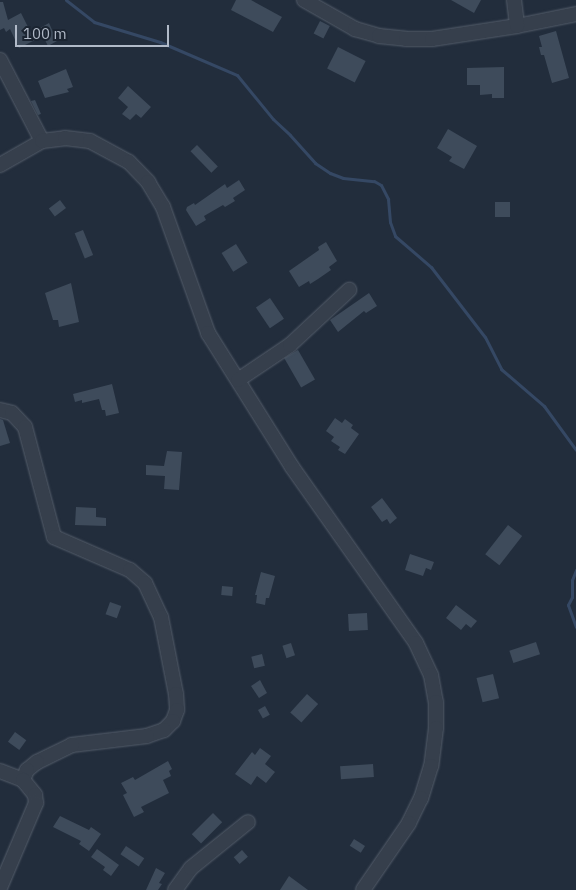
<!DOCTYPE html>
<style>
body{margin:0}
#map{position:relative;width:576px;height:890px;overflow:hidden;background:#222d3c;font-family:"IBM Plex Sans",sans-serif}
div>[style]{position:absolute}
[style*='--x']{left:calc(var(--x)*1px);top:calc(var(--y)*1px);width:calc(var(--w)*1px);rotate:calc(var(--a)*1deg)}
.stream>*{height:3px;margin:-1.5px;padding:0 1.5px;transform-origin:1.5px;border-radius:1.5px;background:#354864}
.building>*{inset:0;background:#3e4b5b;transform-origin:0 0}
.roads{filter:drop-shadow(0 0 1px #545d6a) drop-shadow(0 0 1px #545d6a)}
.minor>*{height:14px;margin:-7px;padding:0 7px;transform-origin:7px;border-radius:7px;background:#363f4c}
span{translate:-50% -50%;white-space:nowrap;text-align:center;line-height:1.15;-webkit-text-stroke:5px #1b2431;paint-order:stroke}
.scale{position:absolute;left:15px;top:25px;width:154px;height:22px;box-sizing:border-box;border:2px solid #b1bac8;border-top:0;padding-left:6px;font-size:15px;line-height:18px;white-space:nowrap;color:#b1bac8;-webkit-text-stroke:4px #1b2431;paint-order:stroke}
</style>
<div id="map">
<div class="stream">
<div style="--x:66;--y:0;--w:36;--a:38"></div>
<div style="--x:94;--y:22;--w:69;--a:16.9"></div>
<div style="--x:160;--y:42;--w:84;--a:23.2"></div>
<div style="--x:237;--y:75;--w:57;--a:50.7"></div>
<div style="--x:273;--y:119;--w:23;--a:43"></div>
<div style="--x:290;--y:135;--w:38;--a:48"></div>
<div style="--x:315;--y:163;--w:18;--a:34"></div>
<div style="--x:330;--y:173;--w:14;--a:21"></div>
<div style="--x:343;--y:178;--w:31;--a:6"></div>
<div style="--x:374;--y:181;--w:8;--a:30"></div>
<div style="--x:381;--y:185;--w:16;--a:63"></div>
<div style="--x:388;--y:199;--w:23;--a:85"></div>
<div style="--x:390;--y:222;--w:15;--a:70"></div>
<div style="--x:395;--y:236;--w:48;--a:40.7"></div>
<div style="--x:431;--y:267;--w:88;--a:52.4"></div>
<div style="--x:485;--y:337;--w:36;--a:63"></div>
<div style="--x:501;--y:369;--w:57;--a:40.7"></div>
<div style="--x:544;--y:406;--w:54;--a:54"></div>
<div style="--x:576;--y:570;--w:11;--a:112"></div>
<div style="--x:572;--y:580;--w:17;--a:90"></div>
<div style="--x:572;--y:597;--w:9;--a:117"></div>
<div style="--x:568;--y:605;--w:23;--a:70"></div>
</div>
<div class="building">
<div style="clip-path:polygon(236px 0,251px 0,282px 17px,273px 32px,231px 10px)"></div>
<div style="clip-path:polygon(451px 0,481px 0,474px 13px)"></div>
<div style="clip-path:polygon(0 2px,3px 2px,8px 20px,21px 13px,31px 33px,49px 23px,57px 41px,48px 46px,43px 36px,19px 48px,10px 29px,6px 32px,4px 28px,0 30px)"></div>
<div style="left:320px;top:21px;width:11px;height:14px;rotate:27deg"></div>
<div style="clip-path:polygon(556px 31px,569px 78px,552px 83px,544px 55px,541px 55px,539px 47px,542px 47px,539px 36px)"></div>
<div style="left:338px;top:47px;width:31px;height:24px;rotate:27deg"></div>
<div style="clip-path:polygon(504px 67px,504px 98px,492px 98px,492px 94px,480px 95px,480px 85px,467px 85px,467px 68px)"></div>
<div style="clip-path:polygon(66px 69px,73px 87px,67px 89px,69px 92px,45px 98px,38px 81px)"></div>
<div style="clip-path:polygon(128px 86px,151px 107px,141px 118px,136px 114px,130px 120px,122px 114px,128px 107px,118px 98px)"></div>
<div style="clip-path:polygon(35px 100px,41px 114px,38px 115px,31px 101px)"></div>
<div style="clip-path:polygon(448px 129px,477px 146px,464px 169px,449px 161px,452px 157px,437px 148px)"></div>
<div style="left:197px;top:145px;width:30px;height:9px;rotate:46deg"></div>
<div style="clip-path:polygon(239px 180px,245px 190px,233px 198px,235px 201px,225px 207px,223px 205px,204px 216px,206px 220px,196px 226px,186px 210px,187px 207px,194px 203px,195px 205px,225px 184px,227px 188px)"></div>
<div style="left:60px;top:200px;width:10px;height:14px;rotate:53deg"></div>
<div style="left:495px;top:202px;width:15px;height:15px"></div>
<div style="left:83px;top:230px;width:27px;height:9px;rotate:68deg"></div>
<div style="clip-path:polygon(326px 242px,337px 261px,329px 267px,331px 270px,318px 279px,310px 284px,309px 281px,299px 287px,289px 271px,319px 250px,318px 247px)"></div>
<div style="left:236px;top:244px;width:22px;height:17px;rotate:58deg"></div>
<div style="clip-path:polygon(71px 283px,79px 322px,59px 327px,58px 320px,53px 320px,45px 293px)"></div>
<div style="clip-path:polygon(369px 293px,377px 306px,366px 313px,364px 311px,338px 332px,330px 320px)"></div>
<div style="left:270px;top:298px;width:25px;height:17px;rotate:56deg"></div>
<div style="left:298px;top:350px;width:34px;height:16px;rotate:60deg"></div>
<div style="clip-path:polygon(112px 384px,119px 413px,106px 416px,105px 410px,102px 410px,99px 399px,82px 403px,82px 400px,75px 402px,73px 394px)"></div>
<div style="clip-path:polygon(335px 418px,342px 423px,345px 419px,353px 425px,351px 428px,359px 434px,345px 454px,338px 450px,340px 447px,331px 441px,334px 437px,326px 431px)"></div>
<div style="clip-path:polygon(0 419px,3px 420px,10px 443px,0 446px)"></div>
<div style="clip-path:polygon(167px 451px,182px 452px,179px 490px,164px 489px,165px 476px,146px 475px,146px 465px,164px 466px)"></div>
<div style="clip-path:polygon(382px 498px,397px 518px,390px 524px,387px 519px,382px 522px,371px 507px)"></div>
<div style="clip-path:polygon(76px 507px,96px 508px,96px 517px,106px 518px,106px 526px,75px 525px)"></div>
<div style="left:508px;top:525px;width:18px;height:37px;rotate:38deg"></div>
<div style="clip-path:polygon(410px 554px,434px 562px,431px 570px,426px 568px,423px 576px,405px 570px)"></div>
<div style="clip-path:polygon(261px 572px,275px 576px,269px 598px,266px 598px,265px 605px,256px 603px,257px 595px,255px 595px)"></div>
<div style="left:222px;top:586px;width:11px;height:9px;rotate:5deg"></div>
<div style="left:110px;top:602px;width:12px;height:13px;rotate:20deg"></div>
<div style="clip-path:polygon(456px 605px,477px 621px,471px 628px,466px 624px,461px 630px,446px 618px)"></div>
<div style="left:367px;top:613px;width:17px;height:19px;rotate:87deg"></div>
<div style="left:536px;top:642px;width:13px;height:28px;rotate:72deg"></div>
<div style="left:291px;top:643px;width:13px;height:9px;rotate:72deg"></div>
<div style="left:262px;top:654px;width:12px;height:11px;rotate:76deg"></div>
<div style="left:493px;top:674px;width:25px;height:17px;rotate:76deg"></div>
<div style="clip-path:polygon(260px 680px,267px 693px,259px 698px,251px 686px)"></div>
<div style="left:307px;top:694px;width:15px;height:25px;rotate:42deg"></div>
<div style="left:265px;top:706px;width:10px;height:8px;rotate:61deg"></div>
<div style="left:15px;top:732px;width:14px;height:12px;rotate:36deg"></div>
<div style="clip-path:polygon(260px 748px,271px 756px,265px 764px,275px 772px,266px 783px,257px 776px,251px 785px,235px 774px,252px 752px,255px 755px)"></div>
<div style="clip-path:polygon(168px 761px,172px 769px,169px 771px,171px 776px,163px 780px,169px 793px,141px 807px,144px 812px,134px 817px,123px 795px,127px 793px,121px 783px,133px 777px,135px 780px)"></div>
<div style="left:373px;top:764px;width:13px;height:33px;rotate:86deg"></div>
<div style="left:213px;top:813px;width:13px;height:30px;rotate:45deg"></div>
<div style="clip-path:polygon(60px 816px,89px 830px,91px 827px,101px 834px,89px 851px,79px 844px,81px 841px,53px 827px)"></div>
<div style="left:354px;top:839px;width:13px;height:8px;rotate:32deg"></div>
<div style="left:126px;top:846px;width:22px;height:10px;rotate:34deg"></div>
<div style="clip-path:polygon(97px 849px,119px 865px,111px 876px,103px 870px,105px 867px,91px 857px)"></div>
<div style="left:242px;top:850px;width:9px;height:11px;rotate:49deg"></div>
<div style="clip-path:polygon(156px 868px,165px 873px,159px 883px,162px 884px,158px 890px,146px 890px)"></div>
<div style="clip-path:polygon(289px 876px,308px 890px,280px 890px)"></div>
</div>
<div class="roads">
<div class="minor">
<div style="--x:304;--y:0;--w:59;--a:29.6"></div>
<div style="--x:355;--y:29;--w:25;--a:16"></div>
<div style="--x:379;--y:36;--w:27;--a:6"></div>
<div style="--x:406;--y:39;--w:26;--a:0"></div>
<div style="--x:432;--y:39;--w:86;--a:-8.7"></div>
<div style="--x:517;--y:26;--w:60;--a:-11.5"></div>
<div style="--x:514;--y:0;--w:26;--a:83"></div>
<div style="--x:0;--y:60;--w:91;--a:62.6"></div>
<div style="--x:0;--y:165;--w:48;--a:-29.7"></div>
<div style="--x:42;--y:141;--w:23;--a:-7"></div>
<div style="--x:65;--y:138;--w:25;--a:7"></div>
<div style="--x:90;--y:141;--w:44;--a:28.3"></div>
<div style="--x:129;--y:162;--w:28;--a:46"></div>
<div style="--x:148;--y:182;--w:29;--a:59"></div>
<div style="--x:163;--y:207;--w:134;--a:70.3"></div>
<div style="--x:208;--y:333;--w:158;--a:57.9"></div>
<div style="--x:292;--y:467;--w:215;--a:54.8"></div>
<div style="--x:416;--y:643;--w:35;--a:65"></div>
<div style="--x:431;--y:675;--w:27;--a:80"></div>
<div style="--x:436;--y:702;--w:26;--a:90"></div>
<div style="--x:436;--y:728;--w:38;--a:97"></div>
<div style="--x:431;--y:766;--w:34;--a:107"></div>
<div style="--x:421;--y:798;--w:28;--a:116"></div>
<div style="--x:409;--y:823;--w:81;--a:124.5"></div>
<div style="--x:238;--y:380;--w:63;--a:-33.9"></div>
<div style="--x:290;--y:345;--w:81;--a:-43"></div>
<div style="--x:0;--y:410;--w:12;--a:14"></div>
<div style="--x:12;--y:413;--w:19;--a:47"></div>
<div style="--x:25;--y:427;--w:114;--a:75.2"></div>
<div style="--x:54;--y:537;--w:83;--a:23.5"></div>
<div style="--x:130;--y:570;--w:20;--a:41"></div>
<div style="--x:145;--y:583;--w:38;--a:65"></div>
<div style="--x:161;--y:617;--w:78;--a:79"></div>
<div style="--x:176;--y:694;--w:16;--a:86"></div>
<div style="--x:177;--y:710;--w:12;--a:110"></div>
<div style="--x:173;--y:721;--w:13;--a:135"></div>
<div style="--x:164;--y:730;--w:18;--a:161"></div>
<div style="--x:147;--y:736;--w:76;--a:173.2"></div>
<div style="--x:72;--y:745;--w:39;--a:154"></div>
<div style="--x:37;--y:762;--w:13;--a:141"></div>
<div style="--x:27;--y:770;--w:11;--a:112"></div>
<div style="--x:0;--y:771;--w:25;--a:21"></div>
<div style="--x:23;--y:780;--w:19;--a:51"></div>
<div style="--x:35;--y:795;--w:8;--a:83"></div>
<div style="--x:36;--y:803;--w:92;--a:113"></div>
<div style="--x:175;--y:890;--w:27;--a:-54"></div>
<div style="--x:191;--y:868;--w:73;--a:-38.9"></div>
</div>
</div>
<div class="scale">100 m</div>
</div>
